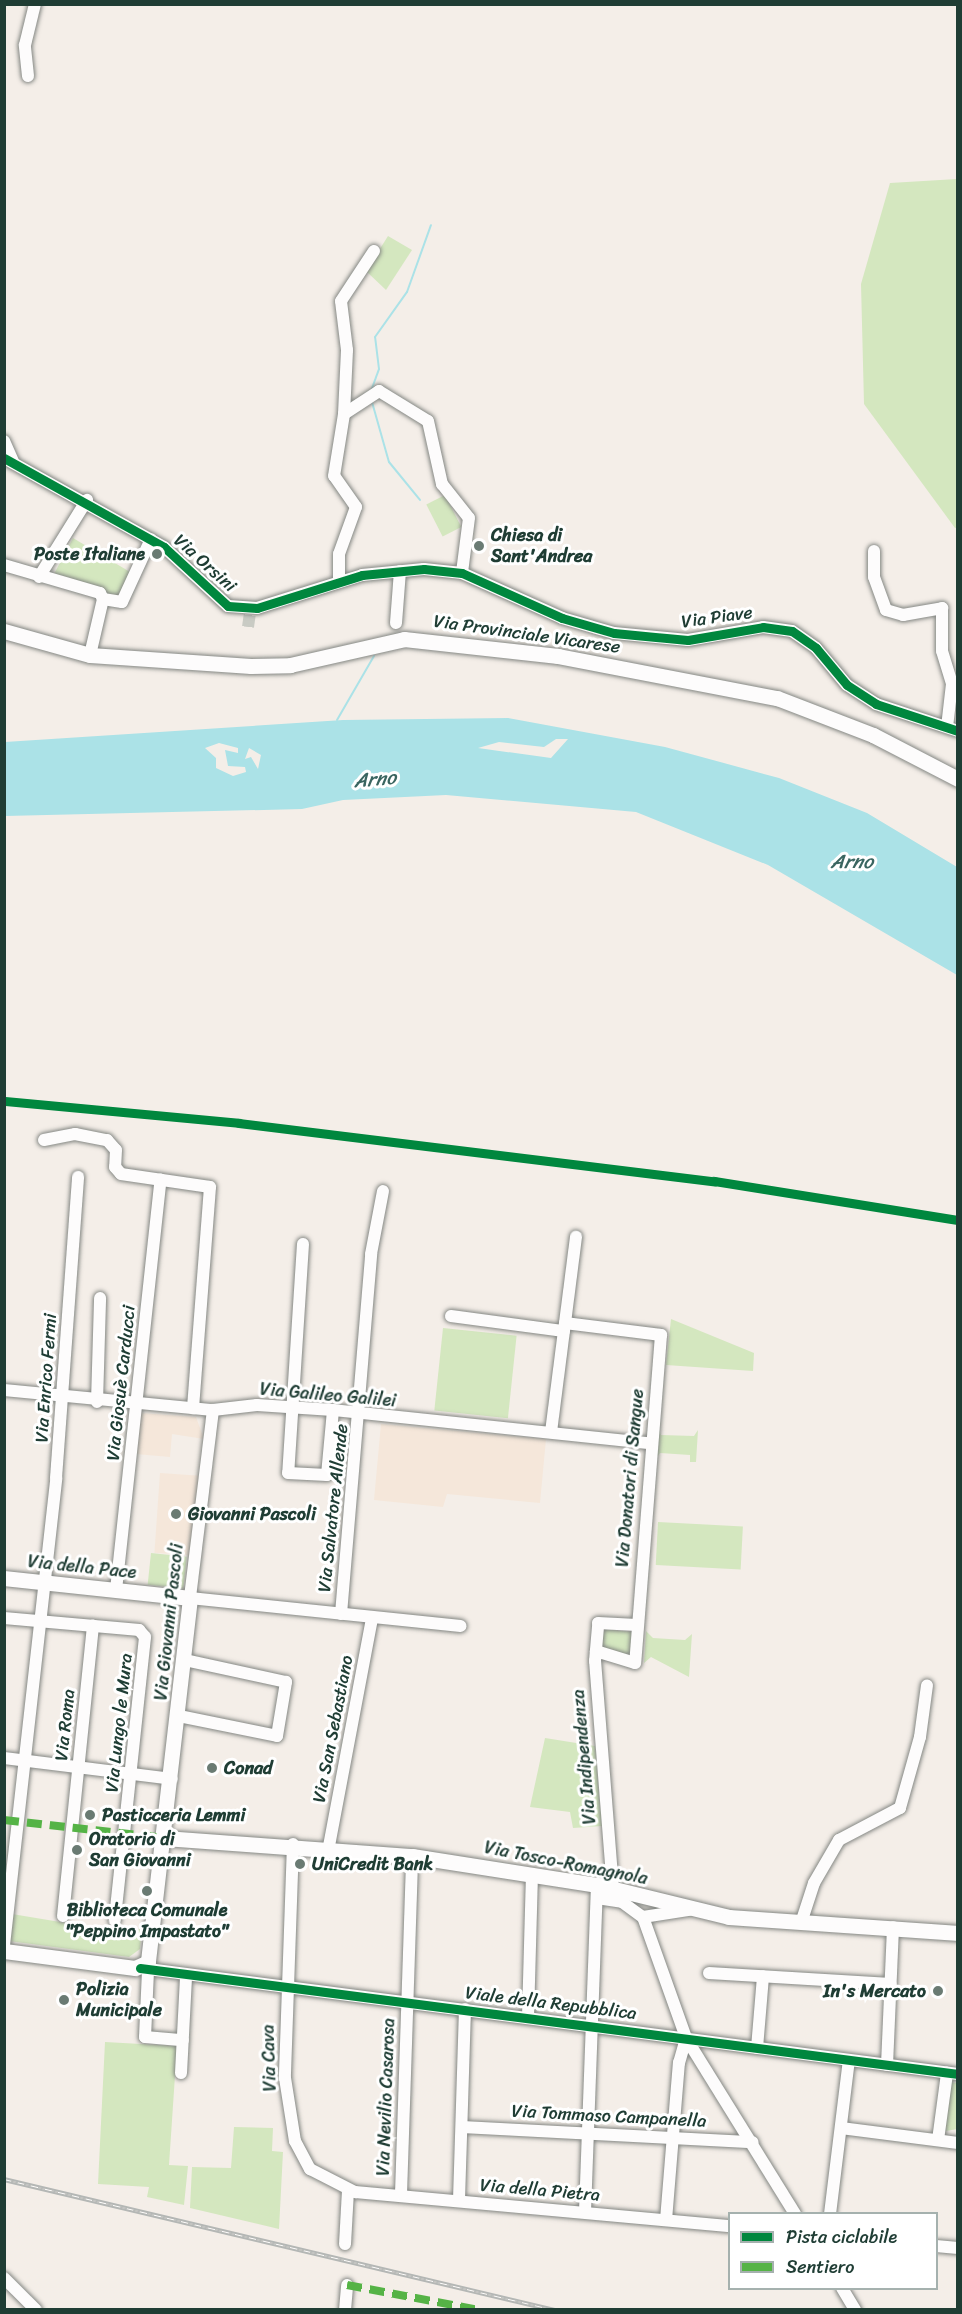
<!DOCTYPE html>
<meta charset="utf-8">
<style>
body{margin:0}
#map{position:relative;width:962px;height:2314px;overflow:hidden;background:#f4eee8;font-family:Sriracha,sans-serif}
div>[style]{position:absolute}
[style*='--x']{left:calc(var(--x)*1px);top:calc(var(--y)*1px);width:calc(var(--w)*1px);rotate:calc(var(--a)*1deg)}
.built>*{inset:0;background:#f5e7da;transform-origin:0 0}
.green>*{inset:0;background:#d4e7bf;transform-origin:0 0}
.water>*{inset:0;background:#abe2e7}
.stream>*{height:2px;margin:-1px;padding:0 1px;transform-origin:1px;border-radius:1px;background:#abe2e7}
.minor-tunnel>*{height:12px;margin-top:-6px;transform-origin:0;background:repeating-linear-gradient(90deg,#c9cbc4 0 12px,transparent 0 18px)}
.roads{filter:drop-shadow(0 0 2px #848783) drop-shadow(0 0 2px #848783)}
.minor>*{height:12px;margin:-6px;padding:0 6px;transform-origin:6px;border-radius:6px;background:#fdfcfc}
.major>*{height:15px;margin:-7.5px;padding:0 7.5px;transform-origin:7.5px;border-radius:7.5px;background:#fdfcfc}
.rail>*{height:4.5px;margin-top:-2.25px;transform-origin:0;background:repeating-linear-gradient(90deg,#fff 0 7px,#b4b7b5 0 14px);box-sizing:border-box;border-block:2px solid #b4b7b5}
.quiet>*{height:8px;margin-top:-4px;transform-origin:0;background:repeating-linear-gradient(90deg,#55b346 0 15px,transparent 0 23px)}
.cycleway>*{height:9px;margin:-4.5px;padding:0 4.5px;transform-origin:4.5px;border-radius:4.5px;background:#00873e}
.dots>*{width:16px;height:16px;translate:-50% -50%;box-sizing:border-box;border:3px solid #fff;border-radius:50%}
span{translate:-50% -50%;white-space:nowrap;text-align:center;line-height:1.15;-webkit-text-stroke:6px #fff;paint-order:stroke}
.poi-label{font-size:18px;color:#1f3d34;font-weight:700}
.left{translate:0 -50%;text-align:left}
.right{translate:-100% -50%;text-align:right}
.street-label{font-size:18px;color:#1f3d34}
.water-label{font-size:20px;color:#3a6560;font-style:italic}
.frame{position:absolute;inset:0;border:6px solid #1f3d34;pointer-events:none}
.legend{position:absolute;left:728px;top:2212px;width:210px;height:78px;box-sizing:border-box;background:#fff;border:2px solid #a5b1ae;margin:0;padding:8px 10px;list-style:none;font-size:18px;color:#1f3d34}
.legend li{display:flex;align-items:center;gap:12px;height:30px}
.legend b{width:30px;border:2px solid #a5b1ae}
</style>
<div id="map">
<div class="built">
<div style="clip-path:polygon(141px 1413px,196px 1417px,204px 1439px,172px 1434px,170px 1457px,136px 1454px)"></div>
<div style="clip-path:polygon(381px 1424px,546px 1439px,540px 1503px,447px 1494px,443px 1507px,374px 1500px)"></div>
<div style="left:160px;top:1473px;width:40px;height:80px;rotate:4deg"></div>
</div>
<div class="green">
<div style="clip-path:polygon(957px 179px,958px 527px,955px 528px,864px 404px,861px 284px,890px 183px)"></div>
<div style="clip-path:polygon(388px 236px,412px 250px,386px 290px,366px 271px)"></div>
<div style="left:445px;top:495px;width:36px;height:21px;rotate:63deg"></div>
<div style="clip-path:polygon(73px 538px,130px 572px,121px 599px,54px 574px)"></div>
<div style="clip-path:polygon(671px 1319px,754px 1353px,753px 1371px,666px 1365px)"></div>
<div style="left:443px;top:1328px;width:74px;height:83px;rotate:6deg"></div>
<div style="clip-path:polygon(658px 1427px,661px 1435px,694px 1436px,698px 1430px,696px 1462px,690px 1462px,690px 1455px,660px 1453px,655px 1460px)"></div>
<div style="left:658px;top:1522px;width:85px;height:43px;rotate:3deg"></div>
<div style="left:151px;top:1553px;width:36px;height:32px;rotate:6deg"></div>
<div style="clip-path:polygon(602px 1629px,633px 1632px,630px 1657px,601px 1647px)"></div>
<div style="clip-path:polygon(646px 1631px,653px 1638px,685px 1640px,692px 1634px,689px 1677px,651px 1657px,644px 1663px)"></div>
<div style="clip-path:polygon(545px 1738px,595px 1746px,602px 1826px,573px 1828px,570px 1812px,530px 1807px)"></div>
<div style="clip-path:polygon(12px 1914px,114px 1931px,142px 1929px,140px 1949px,129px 1957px,9px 1941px)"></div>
<div style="clip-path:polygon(105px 2042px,177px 2046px,169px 2165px,188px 2166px,184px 2205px,147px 2197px,149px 2187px,98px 2184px)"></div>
<div style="clip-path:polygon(948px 2082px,957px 2083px,957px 2129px,941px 2132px)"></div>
<div style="clip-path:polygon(234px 2127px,273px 2128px,272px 2151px,283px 2152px,279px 2229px,190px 2208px,192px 2167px,231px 2168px)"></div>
</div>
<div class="water">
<div style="clip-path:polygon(evenodd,508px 718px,665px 747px,779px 778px,867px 813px,957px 867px,957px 975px,768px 865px,636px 812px,446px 795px,343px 800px,302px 809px,5px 816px,5px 742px,343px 720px,508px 718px,556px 739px,568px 739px,551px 758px,478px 748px,499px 742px,544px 747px,556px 739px,508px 718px,219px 743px,238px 748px,238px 753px,225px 750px,228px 766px,245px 767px,246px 772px,233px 776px,216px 768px,216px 758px,205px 748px,219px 743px,508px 718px,249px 748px,261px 755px,258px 769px,251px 757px,245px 759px,249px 748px)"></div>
</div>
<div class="stream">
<div style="--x:371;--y:391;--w:23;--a:-70"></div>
<div style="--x:379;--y:369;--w:32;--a:-97"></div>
<div style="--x:375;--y:337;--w:55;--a:-54.6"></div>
<div style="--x:407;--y:292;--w:71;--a:-70.3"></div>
<div style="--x:372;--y:402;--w:62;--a:74.2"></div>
<div style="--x:389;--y:462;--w:49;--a:50.8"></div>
<div style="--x:337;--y:720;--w:74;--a:-60"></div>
</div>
<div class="minor-tunnel">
<div style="--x:248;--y:627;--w:14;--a:-82"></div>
</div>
<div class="roads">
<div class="minor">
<div style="--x:28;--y:76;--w:31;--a:-96"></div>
<div style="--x:25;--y:45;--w:42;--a:-76.3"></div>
<div style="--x:344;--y:414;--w:42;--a:-33.3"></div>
<div style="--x:379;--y:391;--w:57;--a:31.5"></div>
<div style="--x:428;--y:421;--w:65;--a:77.5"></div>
<div style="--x:442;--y:484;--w:43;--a:51.5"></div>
<div style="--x:469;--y:518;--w:55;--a:97.3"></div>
<div style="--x:4;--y:441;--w:22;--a:66"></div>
<div style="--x:4;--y:458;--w:183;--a:29.1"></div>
<div style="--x:164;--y:547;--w:87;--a:42.7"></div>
<div style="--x:228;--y:606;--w:29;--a:4"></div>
<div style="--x:257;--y:608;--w:110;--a:-17.4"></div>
<div style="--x:362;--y:575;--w:62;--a:-5.5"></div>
<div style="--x:424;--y:569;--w:38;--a:6"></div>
<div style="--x:462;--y:573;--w:110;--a:24.2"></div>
<div style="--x:562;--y:618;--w:54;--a:16.1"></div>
<div style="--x:614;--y:633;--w:74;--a:5.4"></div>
<div style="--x:688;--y:640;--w:76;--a:-9.8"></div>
<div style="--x:763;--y:627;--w:29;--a:8"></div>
<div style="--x:792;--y:631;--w:29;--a:35"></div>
<div style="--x:816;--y:648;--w:48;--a:50"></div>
<div style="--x:847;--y:685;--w:35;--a:33"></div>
<div style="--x:876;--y:704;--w:86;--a:18.2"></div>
<div style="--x:874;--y:551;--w:26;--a:90"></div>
<div style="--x:874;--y:577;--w:35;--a:70"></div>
<div style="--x:886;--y:610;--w:18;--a:16"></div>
<div style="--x:903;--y:615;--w:40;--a:-10"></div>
<div style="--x:942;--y:608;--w:43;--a:90"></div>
<div style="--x:942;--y:651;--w:34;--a:73"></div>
<div style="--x:952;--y:684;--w:43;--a:96.6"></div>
<div style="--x:4;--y:565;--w:100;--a:16.3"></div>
<div style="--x:100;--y:593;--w:7;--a:63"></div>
<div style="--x:103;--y:599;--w:57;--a:103.1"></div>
<div style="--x:39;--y:577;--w:91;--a:-58.1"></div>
<div style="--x:339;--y:580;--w:26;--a:-90"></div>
<div style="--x:339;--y:554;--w:50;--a:-70.1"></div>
<div style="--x:356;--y:507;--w:38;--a:-125"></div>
<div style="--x:334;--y:476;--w:63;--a:-80.8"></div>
<div style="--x:344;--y:414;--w:64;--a:-87.3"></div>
<div style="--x:347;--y:350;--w:49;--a:-97"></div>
<div style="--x:341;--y:301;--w:60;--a:-56.6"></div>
<div style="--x:103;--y:599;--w:19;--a:9"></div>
<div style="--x:122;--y:602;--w:69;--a:-65.3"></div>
<div style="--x:396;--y:623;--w:52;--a:-85.6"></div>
<div style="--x:44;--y:1140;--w:32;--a:-11"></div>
<div style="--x:75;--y:1134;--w:33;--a:11"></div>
<div style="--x:107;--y:1140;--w:13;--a:48"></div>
<div style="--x:116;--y:1150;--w:17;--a:93"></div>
<div style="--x:115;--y:1167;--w:9;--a:49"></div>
<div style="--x:121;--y:1174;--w:90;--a:8.3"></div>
<div style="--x:210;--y:1187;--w:222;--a:94.4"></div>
<div style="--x:303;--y:1244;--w:229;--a:93.7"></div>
<div style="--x:288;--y:1473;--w:39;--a:3"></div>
<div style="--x:327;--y:1475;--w:65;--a:-84.7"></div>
<div style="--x:451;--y:1316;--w:114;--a:7.6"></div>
<div style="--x:565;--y:1323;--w:97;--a:7.1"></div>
<div style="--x:661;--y:1335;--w:329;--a:94.5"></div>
<div style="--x:635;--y:1663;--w:41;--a:-162.9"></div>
<div style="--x:4;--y:1390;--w:210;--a:5.5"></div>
<div style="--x:213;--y:1410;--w:44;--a:-6.5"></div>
<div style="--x:257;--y:1405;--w:76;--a:3.8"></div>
<div style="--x:333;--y:1410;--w:318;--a:6"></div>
<div style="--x:97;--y:1402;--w:104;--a:-88.3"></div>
<div style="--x:213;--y:1410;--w:189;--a:97"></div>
<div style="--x:190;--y:1598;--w:272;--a:5.9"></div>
<div style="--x:551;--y:1432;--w:197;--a:-82.7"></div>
<div style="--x:116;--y:1590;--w:413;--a:-83.8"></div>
<div style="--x:341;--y:1614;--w:361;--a:-85.2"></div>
<div style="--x:371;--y:1254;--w:64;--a:-79.2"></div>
<div style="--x:4;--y:1618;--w:136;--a:5.1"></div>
<div style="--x:139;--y:1630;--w:9;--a:49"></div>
<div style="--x:145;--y:1637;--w:285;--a:96.1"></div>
<div style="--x:179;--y:1716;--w:100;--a:11.5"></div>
<div style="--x:277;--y:1736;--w:55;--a:-80.5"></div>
<div style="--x:286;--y:1682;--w:103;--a:-167.7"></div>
<div style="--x:4;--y:1758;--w:169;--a:7.1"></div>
<div style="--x:293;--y:1844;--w:234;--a:92"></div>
<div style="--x:285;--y:2078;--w:64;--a:81"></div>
<div style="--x:295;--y:2141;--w:32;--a:62"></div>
<div style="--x:310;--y:2169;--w:51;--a:27.1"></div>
<div style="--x:355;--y:2192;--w:377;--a:5.2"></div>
<div style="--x:329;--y:1846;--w:232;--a:-79.3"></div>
<div style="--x:613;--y:1889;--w:229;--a:-94.5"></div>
<div style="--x:595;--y:1661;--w:38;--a:-85"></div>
<div style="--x:598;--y:1623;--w:39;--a:3"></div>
<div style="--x:597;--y:1898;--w:25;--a:9"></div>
<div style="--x:622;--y:1902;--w:26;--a:36"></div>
<div style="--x:643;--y:1917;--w:128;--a:70.4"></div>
<div style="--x:686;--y:2038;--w:207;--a:58.2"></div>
<div style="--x:63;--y:1916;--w:292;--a:-84.1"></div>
<div style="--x:643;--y:1917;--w:47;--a:-8.7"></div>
<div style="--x:801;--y:1923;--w:42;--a:-72"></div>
<div style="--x:814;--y:1883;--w:50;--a:-59.8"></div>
<div style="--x:839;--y:1840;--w:69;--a:-27.7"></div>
<div style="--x:900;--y:1808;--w:74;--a:-74.3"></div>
<div style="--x:920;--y:1737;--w:52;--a:-82.3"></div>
<div style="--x:4;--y:1945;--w:470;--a:-83.6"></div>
<div style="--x:56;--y:1478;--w:302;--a:-85.8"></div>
<div style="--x:140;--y:1968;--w:825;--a:7.38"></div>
<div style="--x:148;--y:1971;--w:66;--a:92.6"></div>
<div style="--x:145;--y:2037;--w:38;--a:5"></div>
<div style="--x:709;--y:1973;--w:182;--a:3.5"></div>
<div style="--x:528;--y:2017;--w:143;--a:-88.4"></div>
<div style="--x:757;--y:2048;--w:72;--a:-85.2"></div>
<div style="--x:887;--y:2065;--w:138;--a:-87.5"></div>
<div style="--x:181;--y:2073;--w:97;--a:-87"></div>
<div style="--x:462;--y:2127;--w:291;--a:3"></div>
<div style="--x:841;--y:2128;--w:118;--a:7.3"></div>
<div style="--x:938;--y:2140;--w:68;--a:-82.3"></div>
<div style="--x:401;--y:2194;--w:338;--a:-88.1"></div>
<div style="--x:459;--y:2200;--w:191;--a:-88.2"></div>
<div style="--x:585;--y:2212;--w:322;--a:-87.9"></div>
<div style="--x:830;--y:2214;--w:155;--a:-83"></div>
<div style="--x:666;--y:2220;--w:158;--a:-85.3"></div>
<div style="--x:679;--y:2063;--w:26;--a:-74"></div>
<div style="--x:345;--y:2244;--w:54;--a:-86.8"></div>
<div style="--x:936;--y:2246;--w:22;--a:5"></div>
<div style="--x:4;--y:2278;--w:45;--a:45"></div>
<div style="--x:842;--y:2288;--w:26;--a:59"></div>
<div style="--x:345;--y:2310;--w:25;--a:-85"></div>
</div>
<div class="major">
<div style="--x:4;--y:631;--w:89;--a:15.6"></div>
<div style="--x:90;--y:655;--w:161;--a:3.9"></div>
<div style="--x:251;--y:666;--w:39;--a:-1"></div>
<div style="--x:290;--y:665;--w:117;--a:-12.8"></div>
<div style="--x:404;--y:639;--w:155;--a:6.3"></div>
<div style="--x:558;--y:656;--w:223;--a:10.9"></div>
<div style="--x:777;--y:698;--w:103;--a:21.1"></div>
<div style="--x:873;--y:735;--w:96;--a:27.4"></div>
<div style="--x:4;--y:1578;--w:187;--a:6.1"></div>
<div style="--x:190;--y:1598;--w:366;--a:96.6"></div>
<div style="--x:148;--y:1962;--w:14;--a:155"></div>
<div style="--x:135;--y:1968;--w:132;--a:-172.6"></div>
<div style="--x:165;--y:1838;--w:248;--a:4.2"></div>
<div style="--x:412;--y:1856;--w:188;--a:8.9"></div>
<div style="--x:598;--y:1885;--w:135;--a:13.7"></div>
<div style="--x:729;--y:1917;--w:230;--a:4"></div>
</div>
</div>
<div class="rail">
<div style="--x:4;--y:2179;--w:566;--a:13.37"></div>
</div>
<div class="quiet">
<div style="--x:4;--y:1820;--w:162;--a:6.4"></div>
<div style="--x:347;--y:2285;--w:134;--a:10.7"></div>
</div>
<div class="cycleway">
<div style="--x:4;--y:458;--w:183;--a:29.1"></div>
<div style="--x:164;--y:547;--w:87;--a:42.7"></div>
<div style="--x:228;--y:606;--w:29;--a:4"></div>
<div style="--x:257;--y:608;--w:110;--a:-17.4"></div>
<div style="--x:362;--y:575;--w:62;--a:-5.5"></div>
<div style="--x:424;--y:569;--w:38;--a:6"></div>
<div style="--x:462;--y:573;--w:110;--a:24.2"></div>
<div style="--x:562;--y:618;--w:54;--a:16.1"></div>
<div style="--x:614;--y:633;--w:74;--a:5.4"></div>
<div style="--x:688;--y:640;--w:76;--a:-9.8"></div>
<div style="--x:763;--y:627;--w:29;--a:8"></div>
<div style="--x:792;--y:631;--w:29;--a:35"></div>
<div style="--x:816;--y:648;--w:48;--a:50"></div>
<div style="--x:847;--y:685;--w:35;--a:33"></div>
<div style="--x:876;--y:704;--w:86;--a:18.2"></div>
<div style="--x:4;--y:1101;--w:236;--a:5.3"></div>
<div style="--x:239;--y:1123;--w:479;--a:7"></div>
<div style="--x:714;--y:1181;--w:247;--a:9.1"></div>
<div style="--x:140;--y:1968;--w:825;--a:7.38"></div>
</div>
<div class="dots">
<div style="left:479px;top:546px;background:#6a7b73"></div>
<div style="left:157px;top:554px;background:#6a7b73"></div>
<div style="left:176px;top:1514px;background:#6a7b73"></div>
<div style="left:212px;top:1768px;background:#6a7b73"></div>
<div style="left:90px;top:1815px;background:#6a7b73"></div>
<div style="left:77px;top:1850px;background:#6a7b73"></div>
<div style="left:300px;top:1864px;background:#6a7b73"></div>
<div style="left:147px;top:1891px;background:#6a7b73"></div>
<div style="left:938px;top:1991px;background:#6a7b73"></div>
<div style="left:64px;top:2000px;background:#6a7b73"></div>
</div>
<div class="poi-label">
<span class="left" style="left:491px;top:546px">Chiesa di<br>Sant'Andrea</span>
<span class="right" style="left:145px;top:554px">Poste Italiane</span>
<span class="left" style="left:188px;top:1514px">Giovanni Pascoli</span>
<span class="left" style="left:224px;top:1768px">Conad</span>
<span class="left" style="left:102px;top:1815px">Pasticceria Lemmi</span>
<span class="left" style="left:89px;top:1850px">Oratorio di<br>San Giovanni</span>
<span class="left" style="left:312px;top:1864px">UniCredit Bank</span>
<span style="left:147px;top:1921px">Biblioteca Comunale<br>"Peppino Impastato"</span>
<span class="left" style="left:76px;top:2000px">Polizia<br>Municipale</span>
<span class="right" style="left:926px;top:1991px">In's Mercato</span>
</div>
<div class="street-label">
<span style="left:205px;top:563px;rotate:42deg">Via Orsini</span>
<span style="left:717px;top:617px;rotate:-8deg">Via Piave</span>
<span style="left:527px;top:634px;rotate:8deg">Via Provinciale Vicarese</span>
<span style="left:46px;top:1378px;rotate:-86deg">Via Enrico Fermi</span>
<span style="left:121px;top:1383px;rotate:-84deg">Via Giosuè Carducci</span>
<span style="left:328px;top:1395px;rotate:5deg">Via Galileo Galilei</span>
<span style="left:630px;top:1478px;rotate:-85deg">Via Donatori di Sangue</span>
<span style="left:333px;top:1508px;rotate:-84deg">Via Salvatore Allende</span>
<span style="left:82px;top:1567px;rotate:6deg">Via della Pace</span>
<span style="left:169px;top:1622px;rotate:-84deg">Via Giovanni Pascoli</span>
<span style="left:119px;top:1723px;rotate:-84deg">Via Lungo le Mura</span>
<span style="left:65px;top:1725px;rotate:-84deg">Via Roma</span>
<span style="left:333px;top:1729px;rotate:-79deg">Via San Sebastiano</span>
<span style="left:584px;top:1757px;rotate:-95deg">Via Indipendenza</span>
<span style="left:566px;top:1863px;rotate:11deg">Via Tosco-Romagnola</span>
<span style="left:551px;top:2003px;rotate:7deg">Viale della Repubblica</span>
<span style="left:269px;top:2058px;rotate:-92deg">Via Cava</span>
<span style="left:386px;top:2097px;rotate:-88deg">Via Nevilio Casarosa</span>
<span style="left:609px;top:2116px;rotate:3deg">Via Tommaso Campanella</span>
<span style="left:540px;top:2190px;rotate:5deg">Via della Pietra</span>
</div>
<div class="water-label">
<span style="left:375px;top:779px;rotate:-5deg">Arno</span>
<span style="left:852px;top:861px">Arno</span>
</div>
<div class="frame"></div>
<ul class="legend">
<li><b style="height:8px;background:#00873e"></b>Pista ciclabile</li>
<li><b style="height:8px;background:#55b346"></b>Sentiero</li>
</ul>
</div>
